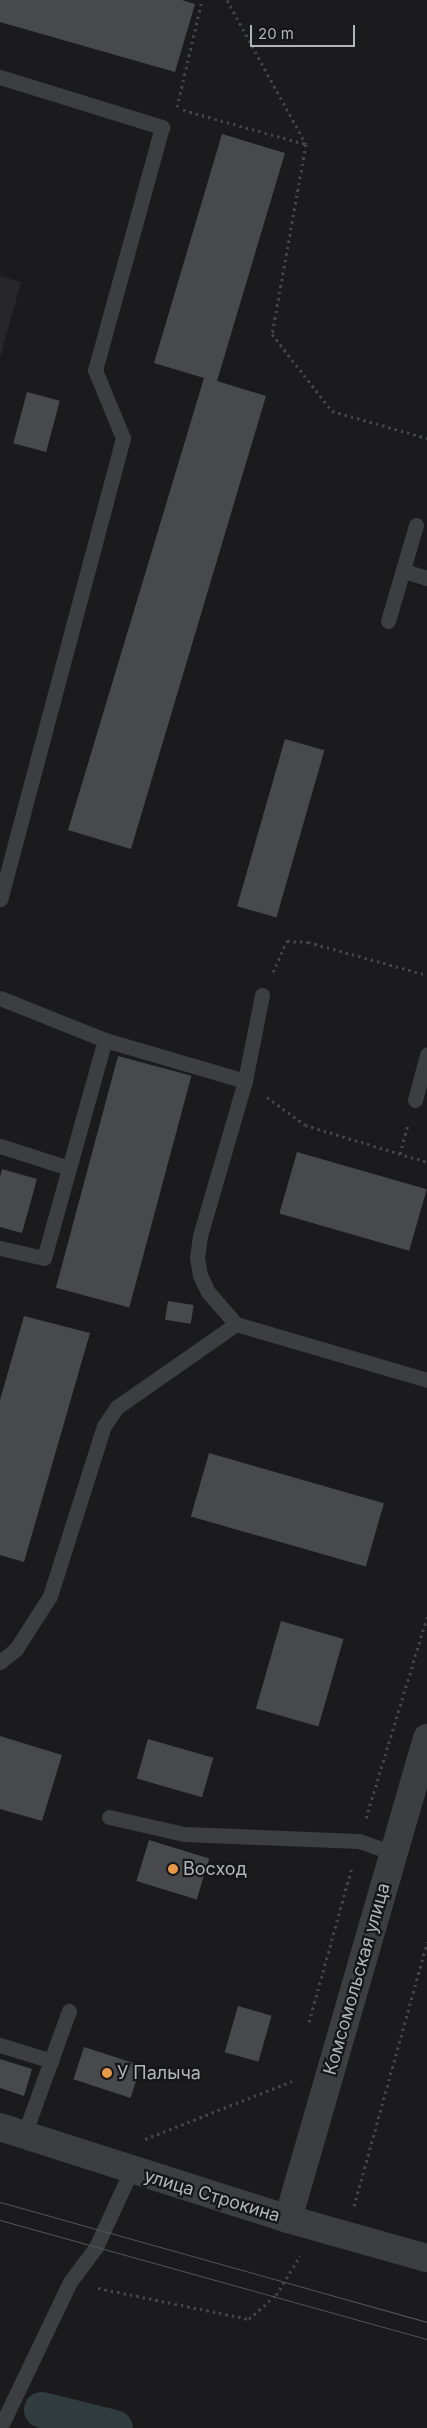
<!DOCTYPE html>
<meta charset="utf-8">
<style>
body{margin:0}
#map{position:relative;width:427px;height:2428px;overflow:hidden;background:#1b1b1d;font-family:Inter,sans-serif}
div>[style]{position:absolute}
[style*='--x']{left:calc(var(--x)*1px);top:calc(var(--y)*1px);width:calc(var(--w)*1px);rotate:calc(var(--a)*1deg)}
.built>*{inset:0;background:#27272a}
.canal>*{height:36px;margin:-18px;padding:0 18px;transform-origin:18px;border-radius:18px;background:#313c41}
.building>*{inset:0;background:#48494d;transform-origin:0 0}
.path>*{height:3px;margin-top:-1.5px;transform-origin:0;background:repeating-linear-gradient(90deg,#424549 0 2.5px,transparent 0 6.5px)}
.service>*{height:15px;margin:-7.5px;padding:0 7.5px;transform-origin:7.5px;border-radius:7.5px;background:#3c3e42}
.minor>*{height:28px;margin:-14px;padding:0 14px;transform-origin:14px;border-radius:14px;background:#3c3e42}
.tertiary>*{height:28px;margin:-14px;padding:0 14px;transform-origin:14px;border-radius:14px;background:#3c3e42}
.tram>*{height:1px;margin:-0.5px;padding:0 0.5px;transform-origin:0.5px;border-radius:0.5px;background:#515459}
.dots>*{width:14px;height:14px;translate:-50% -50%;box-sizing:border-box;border:2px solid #161618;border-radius:50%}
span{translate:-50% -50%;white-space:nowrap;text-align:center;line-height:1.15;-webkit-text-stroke:4.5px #161618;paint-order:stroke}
.poi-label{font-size:18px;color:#aeb5bc}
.left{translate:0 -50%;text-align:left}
.street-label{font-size:18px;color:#aeb5bc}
.scale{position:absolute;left:250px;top:25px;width:105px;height:22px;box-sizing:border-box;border:2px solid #aeb5bc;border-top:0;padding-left:6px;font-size:15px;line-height:18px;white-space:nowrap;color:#aeb5bc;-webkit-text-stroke:4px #161618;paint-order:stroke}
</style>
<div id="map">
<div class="built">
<div style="clip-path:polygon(0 276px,21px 282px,0 358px)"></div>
</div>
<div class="canal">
<div style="--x:42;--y:2410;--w:75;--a:13.9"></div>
</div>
<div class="building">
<div style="clip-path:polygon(0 0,182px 0,195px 4px,175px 72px,0 22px)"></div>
<div style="clip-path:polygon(222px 134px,285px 153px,217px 381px,266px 396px,131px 849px,68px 830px,204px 378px,154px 363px)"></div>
<div style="left:27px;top:392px;width:34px;height:53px;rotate:15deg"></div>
<div style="left:285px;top:739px;width:41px;height:174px;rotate:16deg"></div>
<div style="left:118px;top:1056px;width:76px;height:240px;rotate:15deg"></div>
<div style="left:297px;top:1152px;width:135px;height:64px;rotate:16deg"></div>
<div style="clip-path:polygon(2px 1169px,37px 1179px,22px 1233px,0 1227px,0 1177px)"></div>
<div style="left:168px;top:1301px;width:26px;height:19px;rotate:9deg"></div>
<div style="clip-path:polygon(24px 1316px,90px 1333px,24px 1562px,0 1555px,0 1400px)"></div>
<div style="left:209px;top:1453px;width:182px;height:66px;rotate:16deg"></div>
<div style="left:281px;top:1621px;width:65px;height:91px;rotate:16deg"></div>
<div style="clip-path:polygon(0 1736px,62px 1755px,42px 1821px,0 1809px)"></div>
<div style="left:148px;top:1739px;width:68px;height:41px;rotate:16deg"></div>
<div style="left:149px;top:1840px;width:63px;height:43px;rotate:17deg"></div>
<div style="left:238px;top:2006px;width:35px;height:48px;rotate:16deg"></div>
<div style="left:84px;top:2047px;width:60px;height:34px;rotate:18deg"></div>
<div style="clip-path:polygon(0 2059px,32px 2069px,24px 2096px,0 2088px)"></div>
</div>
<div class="path">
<div style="--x:227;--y:0;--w:164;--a:61.3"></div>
<div style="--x:306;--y:144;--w:193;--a:100.1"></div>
<div style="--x:272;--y:334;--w:98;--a:52.1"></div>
<div style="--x:332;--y:411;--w:99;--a:15.9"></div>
<div style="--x:177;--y:107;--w:110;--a:-76.8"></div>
<div style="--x:183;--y:110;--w:128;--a:15.5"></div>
<div style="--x:273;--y:972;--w:34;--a:-66"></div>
<div style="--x:287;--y:941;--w:21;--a:3"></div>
<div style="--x:308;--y:942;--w:123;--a:15.5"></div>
<div style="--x:267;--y:1097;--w:47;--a:36.4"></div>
<div style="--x:305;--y:1125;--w:127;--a:16.9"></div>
<div style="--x:400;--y:1154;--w:30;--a:-75"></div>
<div style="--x:366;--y:1818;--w:210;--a:-73.1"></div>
<div style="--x:309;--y:2022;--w:161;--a:-74.5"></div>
<div style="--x:145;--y:2139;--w:158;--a:-21.5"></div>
<div style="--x:354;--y:2206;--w:274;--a:-74.5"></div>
<div style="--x:98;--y:2288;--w:154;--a:11.6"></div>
<div style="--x:249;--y:2319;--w:36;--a:-42"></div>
<div style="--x:276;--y:2295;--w:46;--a:-58.4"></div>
</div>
<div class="service">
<div style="--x:0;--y:77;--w:170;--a:17.2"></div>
<div style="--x:162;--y:127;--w:252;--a:105.4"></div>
<div style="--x:95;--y:370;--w:74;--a:67.6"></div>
<div style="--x:123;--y:438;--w:477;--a:104.9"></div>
<div style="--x:404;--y:571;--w:24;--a:17"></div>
<div style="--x:388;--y:621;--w:100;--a:-73.7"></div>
<div style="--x:262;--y:995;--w:88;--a:101.2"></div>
<div style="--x:245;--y:1081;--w:161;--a:106.2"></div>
<div style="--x:200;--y:1236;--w:22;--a:98"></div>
<div style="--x:197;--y:1258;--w:17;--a:80"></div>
<div style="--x:200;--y:1275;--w:19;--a:65"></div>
<div style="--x:208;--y:1292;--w:43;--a:48.8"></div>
<div style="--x:236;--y:1324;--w:199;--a:16.3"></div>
<div style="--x:0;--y:998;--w:113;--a:21.8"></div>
<div style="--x:105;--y:1040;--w:146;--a:16.3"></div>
<div style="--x:415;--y:1100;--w:47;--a:-75.1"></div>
<div style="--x:0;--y:1146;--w:72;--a:17.7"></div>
<div style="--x:0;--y:1248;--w:45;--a:12.8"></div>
<div style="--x:44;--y:1258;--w:226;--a:-74.4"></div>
<div style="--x:0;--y:1662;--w:21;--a:-39"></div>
<div style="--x:16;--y:1649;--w:63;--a:-57.3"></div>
<div style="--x:50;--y:1596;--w:178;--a:-72.4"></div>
<div style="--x:104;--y:1426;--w:23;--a:-56"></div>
<div style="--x:117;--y:1407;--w:145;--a:-34.9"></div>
<div style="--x:109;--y:1817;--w:77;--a:12.8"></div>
<div style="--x:184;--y:1834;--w:175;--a:2.3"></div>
<div style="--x:359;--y:1841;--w:37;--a:19"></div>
<div style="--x:0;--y:2045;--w:54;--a:17.1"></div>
<div style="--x:24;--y:2135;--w:132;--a:-70.1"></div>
<div style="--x:0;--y:2428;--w:162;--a:-64.4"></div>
<div style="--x:70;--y:2282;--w:44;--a:-53.4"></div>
<div style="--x:96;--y:2247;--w:84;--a:-65.3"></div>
</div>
<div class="minor">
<div style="--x:288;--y:2219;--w:144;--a:15.7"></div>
</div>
<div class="tertiary">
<div style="--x:0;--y:2127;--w:302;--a:17.7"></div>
<div style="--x:288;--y:2219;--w:501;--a:-73.88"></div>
</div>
<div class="tram">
<div style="--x:0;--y:2202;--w:444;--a:15.7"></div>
<div style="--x:0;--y:2220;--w:443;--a:15.6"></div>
</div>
<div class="dots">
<div style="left:173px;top:1869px;background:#e89948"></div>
<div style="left:107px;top:2073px;background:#e89948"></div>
</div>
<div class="poi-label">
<span class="left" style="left:183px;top:1869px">Восход</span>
<span class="left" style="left:117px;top:2073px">У Палыча</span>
</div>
<div class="street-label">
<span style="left:357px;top:1979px;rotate:-74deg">Комсомольская улица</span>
<span style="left:212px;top:2196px;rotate:17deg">улица Строкина</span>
</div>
<div class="scale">20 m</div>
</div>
